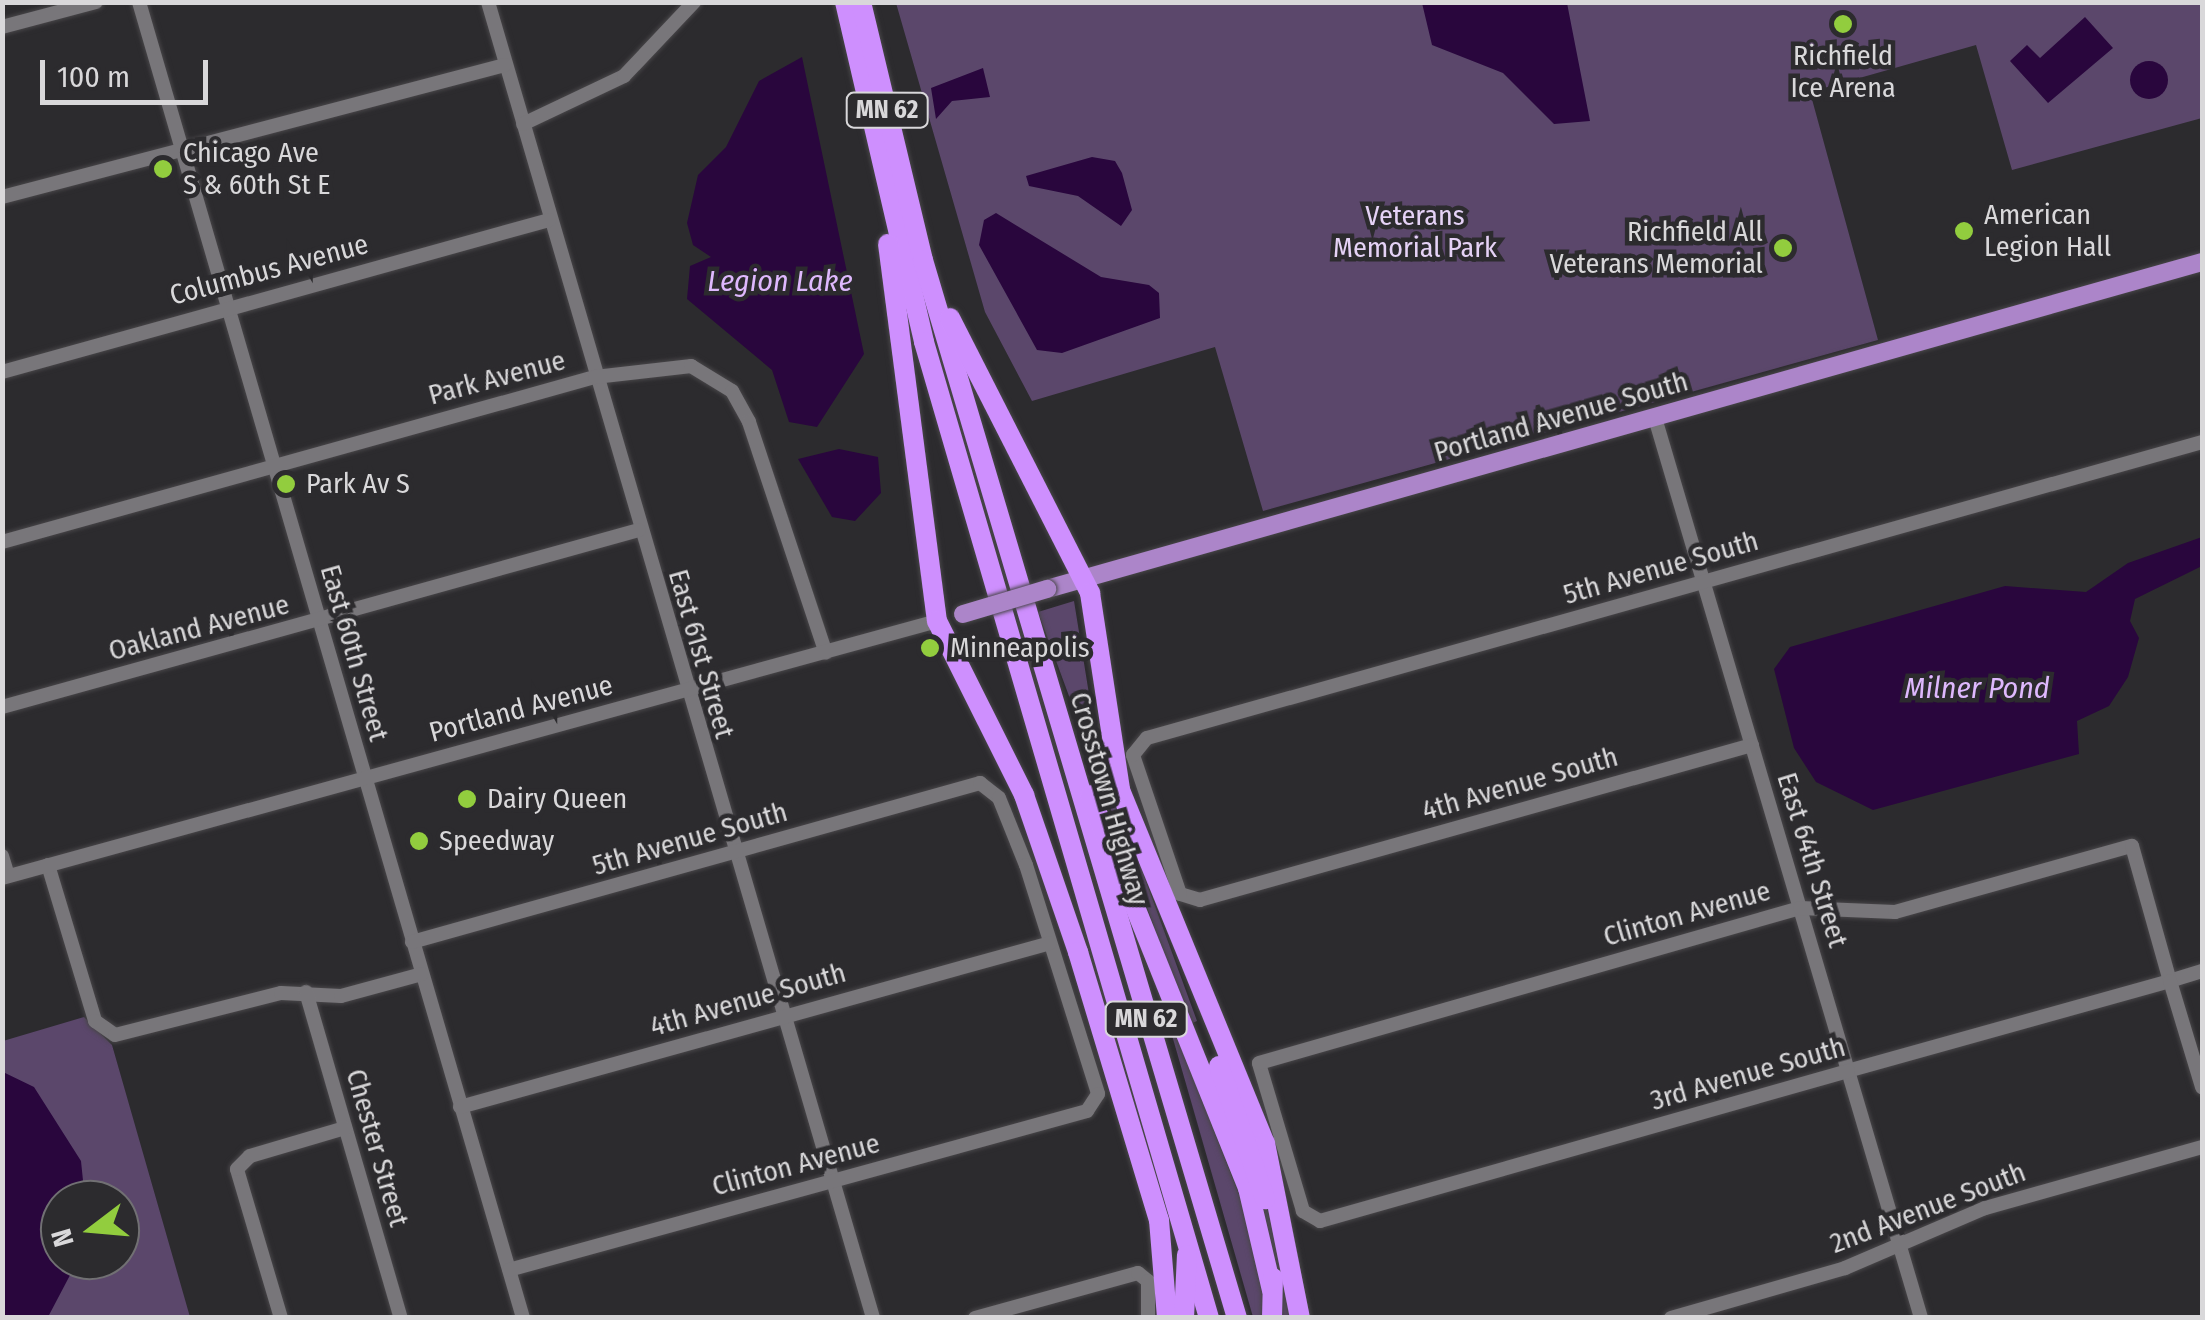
<!DOCTYPE html>
<style>
body{margin:0}
#map{position:relative;width:2205px;height:1320px;overflow:hidden;background:#2c2b2e;font-family:"Fira Sans Condensed",sans-serif}
div>[style]{position:absolute}
[style*='--x']{left:calc(var(--x)*1px);top:calc(var(--y)*1px);width:calc(var(--w)*1px);rotate:calc(var(--a)*1deg)}
.green>*{inset:0;background:#5b476b}
.water>*{inset:0;background:#29063d}
.round{border-radius:50%}
.roads{filter:drop-shadow(0 0 2px #484649) drop-shadow(0 0 2px #484649)}
.minor>*{height:14px;margin:-7px;padding:0 7px;transform-origin:7px;border-radius:7px;background:#78767a}
.major>*{height:18px;margin:-9px;padding:0 9px;transform-origin:9px;border-radius:9px;background:#ac85c9}
.highway>*{height:20px;margin:-10px;padding:0 10px;transform-origin:10px;border-radius:10px;background:#ce8ffe}
.bridges{filter:drop-shadow(0 0 2px #484649) drop-shadow(0 0 2px #484649)}
.major-bridge>*{height:18px;margin:-9px;padding:0 9px;transform-origin:9px;border-radius:9px;background:#ac85c9}
.dots>*{width:28px;height:28px;translate:-50% -50%;box-sizing:border-box;border:5px solid #2c2b2e;border-radius:50%}
span{translate:-50% -50%;white-space:nowrap;text-align:center;line-height:1.15;-webkit-text-stroke:9px #2c2b2e;paint-order:stroke}
.shield-label span{padding:2px 8px;background:#2c2b2e;border:2px solid;border-radius:8px;-webkit-text-stroke-width:0}
.shield-label{font-size:25px;color:#d9d8da;font-weight:700}
.poi-label{font-size:28px;color:#d9d8da}
.left{translate:0 -50%;text-align:left}
.right{translate:-100% -50%;text-align:right}
.park-label{font-size:28px;color:#e5d2f6}
.street-label{font-size:28px;color:#d9d8da}
.water-label{font-size:30px;color:#deb8fd;font-style:italic}
.frame{position:absolute;inset:0;border:5px solid #d9d8da;pointer-events:none}
.north{position:absolute;left:40px;top:1180px;width:100px;height:100px;box-sizing:border-box;background:#2c2b2e;border:2px solid #717073;border-radius:50%;rotate:254deg;font-size:28px;font-weight:700;line-height:40px;text-align:center;color:#d9d8da}
.north::after{content:'';display:block;margin:auto;width:35px;height:45px;background:#92cd3e;clip-path:polygon(50% 0,100% 100%,50% 72%,0 100%)}
.scale{position:absolute;left:40px;top:60px;width:168px;height:45px;box-sizing:border-box;border:5px solid #d9d8da;border-top:0;padding-left:12px;font-size:30px;line-height:35px;white-space:nowrap;color:#d9d8da;-webkit-text-stroke:8px #2c2b2e;paint-order:stroke}
</style>
<div id="map">
<div class="green">
<div style="clip-path:polygon(896px 3px,2202px 3px,2202px 118px,2012px 170px,1976px 45px,1810px 92px,1878px 340px,1263px 511px,1215px 347px,1032px 401px,985px 312px)"></div>
<div style="clip-path:polygon(1074px 601px,1098px 750px,1197px 1021px,1190px 1024px,1038px 612px)"></div>
<div style="clip-path:polygon(1161px 997px,1246px 1212px,1275px 1206px,1228px 1077px,1245px 1106px,1275px 1191px,1295px 1317px,1253px 1317px)"></div>
<div style="clip-path:polygon(evenodd,84px 1017px,112px 1045px,190px 1317px,3px 1318px,3px 1041px,84px 1017px,60px 1200px,120px 1200px,120px 1260px,60px 1260px,60px 1200px)"></div>
</div>
<div class="water">
<div style="clip-path:polygon(1422px 3px,1567px 3px,1590px 121px,1554px 124px,1503px 73px,1432px 45px)"></div>
<div style="clip-path:polygon(2085px 17px,2113px 48px,2048px 103px,2010px 61px,2027px 45px,2040px 58px)"></div>
<div style="clip-path:polygon(802px 57px,864px 354px,817px 427px,789px 422px,772px 370px,687px 299px,690px 266px,711px 257px,693px 245px,687px 223px,698px 175px,726px 147px,759px 81px)"></div>
<div class="round" style="left:2130px;top:61px;width:38px;height:38px"></div>
<div style="clip-path:polygon(983px 68px,990px 97px,952px 101px,936px 119px,931px 88px)"></div>
<div style="clip-path:polygon(1092px 157px,1115px 161px,1122px 173px,1132px 210px,1121px 226px,1078px 196px,1029px 186px,1026px 176px)"></div>
<div style="clip-path:polygon(996px 213px,1101px 277px,1149px 285px,1159px 293px,1160px 318px,1062px 353px,1037px 350px,979px 245px,984px 220px)"></div>
<div style="clip-path:polygon(839px 449px,878px 457px,881px 493px,855px 521px,832px 517px,798px 459px)"></div>
<div style="clip-path:polygon(2202px 537px,2202px 566px,2135px 599px,2130px 621px,2139px 638px,2128px 677px,2109px 706px,2077px 721px,2079px 754px,1873px 810px,1816px 782px,1794px 748px,1774px 669px,1790px 647px,2005px 586px,2086px 592px,2128px 563px)"></div>
<div style="clip-path:polygon(3px 1072px,34px 1087px,81px 1161px,85px 1200px,60px 1200px,60px 1260px,78px 1260px,48px 1317px,3px 1317px)"></div>
</div>
<div class="roads">
<div class="minor">
<div style="--x:139;--y:2;--w:1371;--a:73.73"></div>
<div style="--x:488;--y:2;--w:1371;--a:73.69"></div>
<div style="--x:2;--y:27;--w:97;--a:-14.9"></div>
<div style="--x:523;--y:124;--w:112;--a:-25.4"></div>
<div style="--x:624;--y:76;--w:102;--a:-46.6"></div>
<div style="--x:2;--y:197;--w:520;--a:-14.7"></div>
<div style="--x:2;--y:372;--w:568;--a:-15.53"></div>
<div style="--x:1655;--y:418;--w:938;--a:73.53"></div>
<div style="--x:2;--y:542;--w:616;--a:-15.55"></div>
<div style="--x:595;--y:377;--w:97;--a:-6.5"></div>
<div style="--x:691;--y:366;--w:48;--a:31.4"></div>
<div style="--x:732;--y:391;--w:35;--a:61"></div>
<div style="--x:749;--y:422;--w:243;--a:71.6"></div>
<div style="--x:2;--y:707;--w:661;--a:-15.53"></div>
<div style="--x:1752;--y:745;--w:573;--a:164.32"></div>
<div style="--x:1200;--y:900;--w:21;--a:-163"></div>
<div style="--x:1180;--y:894;--w:147;--a:-108.7"></div>
<div style="--x:1133;--y:755;--w:22;--a:-51"></div>
<div style="--x:1147;--y:738;--w:1096;--a:-15.67"></div>
<div style="--x:2;--y:856;--w:21;--a:73"></div>
<div style="--x:48;--y:865;--w:163;--a:73.2"></div>
<div style="--x:95;--y:1021;--w:24;--a:35"></div>
<div style="--x:115;--y:1035;--w:171;--a:-14.2"></div>
<div style="--x:281;--y:993;--w:60;--a:2.9"></div>
<div style="--x:341;--y:996;--w:84;--a:-15.2"></div>
<div style="--x:2;--y:878;--w:970;--a:-15.37"></div>
<div style="--x:412;--y:942;--w:590;--a:-15.64"></div>
<div style="--x:980;--y:783;--w:24;--a:38"></div>
<div style="--x:999;--y:798;--w:72;--a:68.1"></div>
<div style="--x:1026;--y:865;--w:240;--a:72.5"></div>
<div style="--x:1098;--y:1094;--w:20;--a:123"></div>
<div style="--x:1087;--y:1111;--w:599;--a:164.62"></div>
<div style="--x:2202;--y:971;--w:34;--a:163"></div>
<div style="--x:2170;--y:981;--w:334;--a:164.4"></div>
<div style="--x:1848;--y:1071;--w:549;--a:164.14"></div>
<div style="--x:1320;--y:1221;--w:20;--a:-150"></div>
<div style="--x:1303;--y:1211;--w:154;--a:-106.6"></div>
<div style="--x:1259;--y:1063;--w:563;--a:-15.99"></div>
<div style="--x:1800;--y:908;--w:95;--a:2.4"></div>
<div style="--x:1895;--y:912;--w:246;--a:-15.6"></div>
<div style="--x:2132;--y:846;--w:140;--a:74.3"></div>
<div style="--x:2170;--y:981;--w:111;--a:73.2"></div>
<div style="--x:306;--y:992;--w:340;--a:73.8"></div>
<div style="--x:460;--y:1107;--w:612;--a:-15.53"></div>
<div style="--x:281;--y:1318;--w:155;--a:-106.5"></div>
<div style="--x:237;--y:1169;--w:18;--a:-45"></div>
<div style="--x:250;--y:1156;--w:99;--a:-16.4"></div>
<div style="--x:975;--y:1318;--w:169;--a:-15.4"></div>
<div style="--x:1138;--y:1273;--w:13;--a:39"></div>
<div style="--x:1148;--y:1281;--w:37;--a:90"></div>
<div style="--x:1671;--y:1318;--w:181;--a:-16"></div>
<div style="--x:1845;--y:1268;--w:152;--a:-23.2"></div>
<div style="--x:1985;--y:1208;--w:225;--a:-15.7"></div>
</div>
<div class="major">
<div style="--x:1047;--y:589;--w:1200;--a:-15.81"></div>
</div>
<div class="highway">
<div style="--x:845;--y:2;--w:349;--a:76.9"></div>
<div style="--x:924;--y:342;--w:1017;--a:73.72"></div>
<div style="--x:861;--y:2;--w:265;--a:76.5"></div>
<div style="--x:923;--y:260;--w:1104;--a:73.47"></div>
<div style="--x:888;--y:244;--w:380;--a:82.6"></div>
<div style="--x:937;--y:621;--w:195;--a:63.4"></div>
<div style="--x:1024;--y:795;--w:166;--a:71"></div>
<div style="--x:1078;--y:952;--w:280;--a:73.2"></div>
<div style="--x:1159;--y:1220;--w:98;--a:85.3"></div>
<div style="--x:950;--y:318;--w:309;--a:63"></div>
<div style="--x:1090;--y:593;--w:199;--a:81.3"></div>
<div style="--x:1120;--y:790;--w:382;--a:67.7"></div>
<div style="--x:1265;--y:1143;--w:178;--a:78.7"></div>
<div style="--x:1090;--y:795;--w:424;--a:68.1"></div>
<div style="--x:1248;--y:1188;--w:105;--a:76.8"></div>
<div style="--x:1219;--y:1066;--w:141;--a:70.9"></div>
<div style="--x:1184;--y:1318;--w:63;--a:-87.3"></div>
<div style="--x:1272;--y:1318;--w:40;--a:-88.6"></div>
</div>
</div>
<div class="bridges">
<div class="major-bridge">
<div style="--x:963;--y:614;--w:88;--a:-16.6"></div>
</div>
</div>
<div class="dots">
<div style="left:1843px;top:24px;background:#92cd3e"></div>
<div style="left:163px;top:169px;background:#92cd3e"></div>
<div style="left:1964px;top:231px;background:#92cd3e"></div>
<div style="left:1783px;top:248px;background:#92cd3e"></div>
<div style="left:286px;top:484px;background:#92cd3e"></div>
<div style="left:930px;top:648px;background:#92cd3e"></div>
<div style="left:467px;top:799px;background:#92cd3e"></div>
<div style="left:419px;top:841px;background:#92cd3e"></div>
</div>
<div class="shield-label">
<span style="left:887px;top:110px">MN 62</span>
<span style="left:1146px;top:1019px">MN 62</span>
</div>
<div class="poi-label">
<span style="left:1843px;top:72px">Richfield<br>Ice Arena</span>
<span class="left" style="left:183px;top:169px">Chicago Ave<br>S &amp; 60th St E</span>
<span class="left" style="left:1984px;top:231px">American<br>Legion Hall</span>
<span class="right" style="left:1763px;top:248px">Richfield All<br>Veterans Memorial</span>
<span class="left" style="left:306px;top:484px">Park Av S</span>
<span class="left" style="left:950px;top:648px">Minneapolis</span>
<span class="left" style="left:487px;top:799px">Dairy Queen</span>
<span class="left" style="left:439px;top:841px">Speedway</span>
</div>
<div class="park-label">
<span style="left:1415px;top:232px">Veterans<br>Memorial Park</span>
</div>
<div class="street-label">
<span style="left:269px;top:270px;rotate:-15deg">Columbus Avenue</span>
<span style="left:497px;top:378px;rotate:-15deg">Park Avenue</span>
<span style="left:1561px;top:417px;rotate:-16deg">Portland Avenue South</span>
<span style="left:1661px;top:568px;rotate:-16deg">5th Avenue South</span>
<span style="left:199px;top:628px;rotate:-15deg">Oakland Avenue</span>
<span style="left:354px;top:653px;rotate:74deg">East 60th Street</span>
<span style="left:701px;top:654px;rotate:74deg">East 61st Street</span>
<span style="left:521px;top:709px;rotate:-15deg">Portland Avenue</span>
<span style="left:1520px;top:784px;rotate:-16deg">4th Avenue South</span>
<span style="left:1109px;top:799px;rotate:74deg">Crosstown Highway</span>
<span style="left:690px;top:839px;rotate:-16deg">5th Avenue South</span>
<span style="left:1812px;top:860px;rotate:73deg">East 64th Street</span>
<span style="left:1687px;top:914px;rotate:-16deg">Clinton Avenue</span>
<span style="left:748px;top:1000px;rotate:-16deg">4th Avenue South</span>
<span style="left:1748px;top:1074px;rotate:-16deg">3rd Avenue South</span>
<span style="left:377px;top:1148px;rotate:74deg">Chester Street</span>
<span style="left:796px;top:1165px;rotate:-15deg">Clinton Avenue</span>
<span style="left:1928px;top:1208px;rotate:-21deg">2nd Avenue South</span>
</div>
<div class="water-label">
<span style="left:780px;top:281px">Legion Lake</span>
<span style="left:1977px;top:688px">Milner Pond</span>
</div>
<div class="frame"></div>
<div class="north">N</div>
<div class="scale">100 m</div>
</div>
